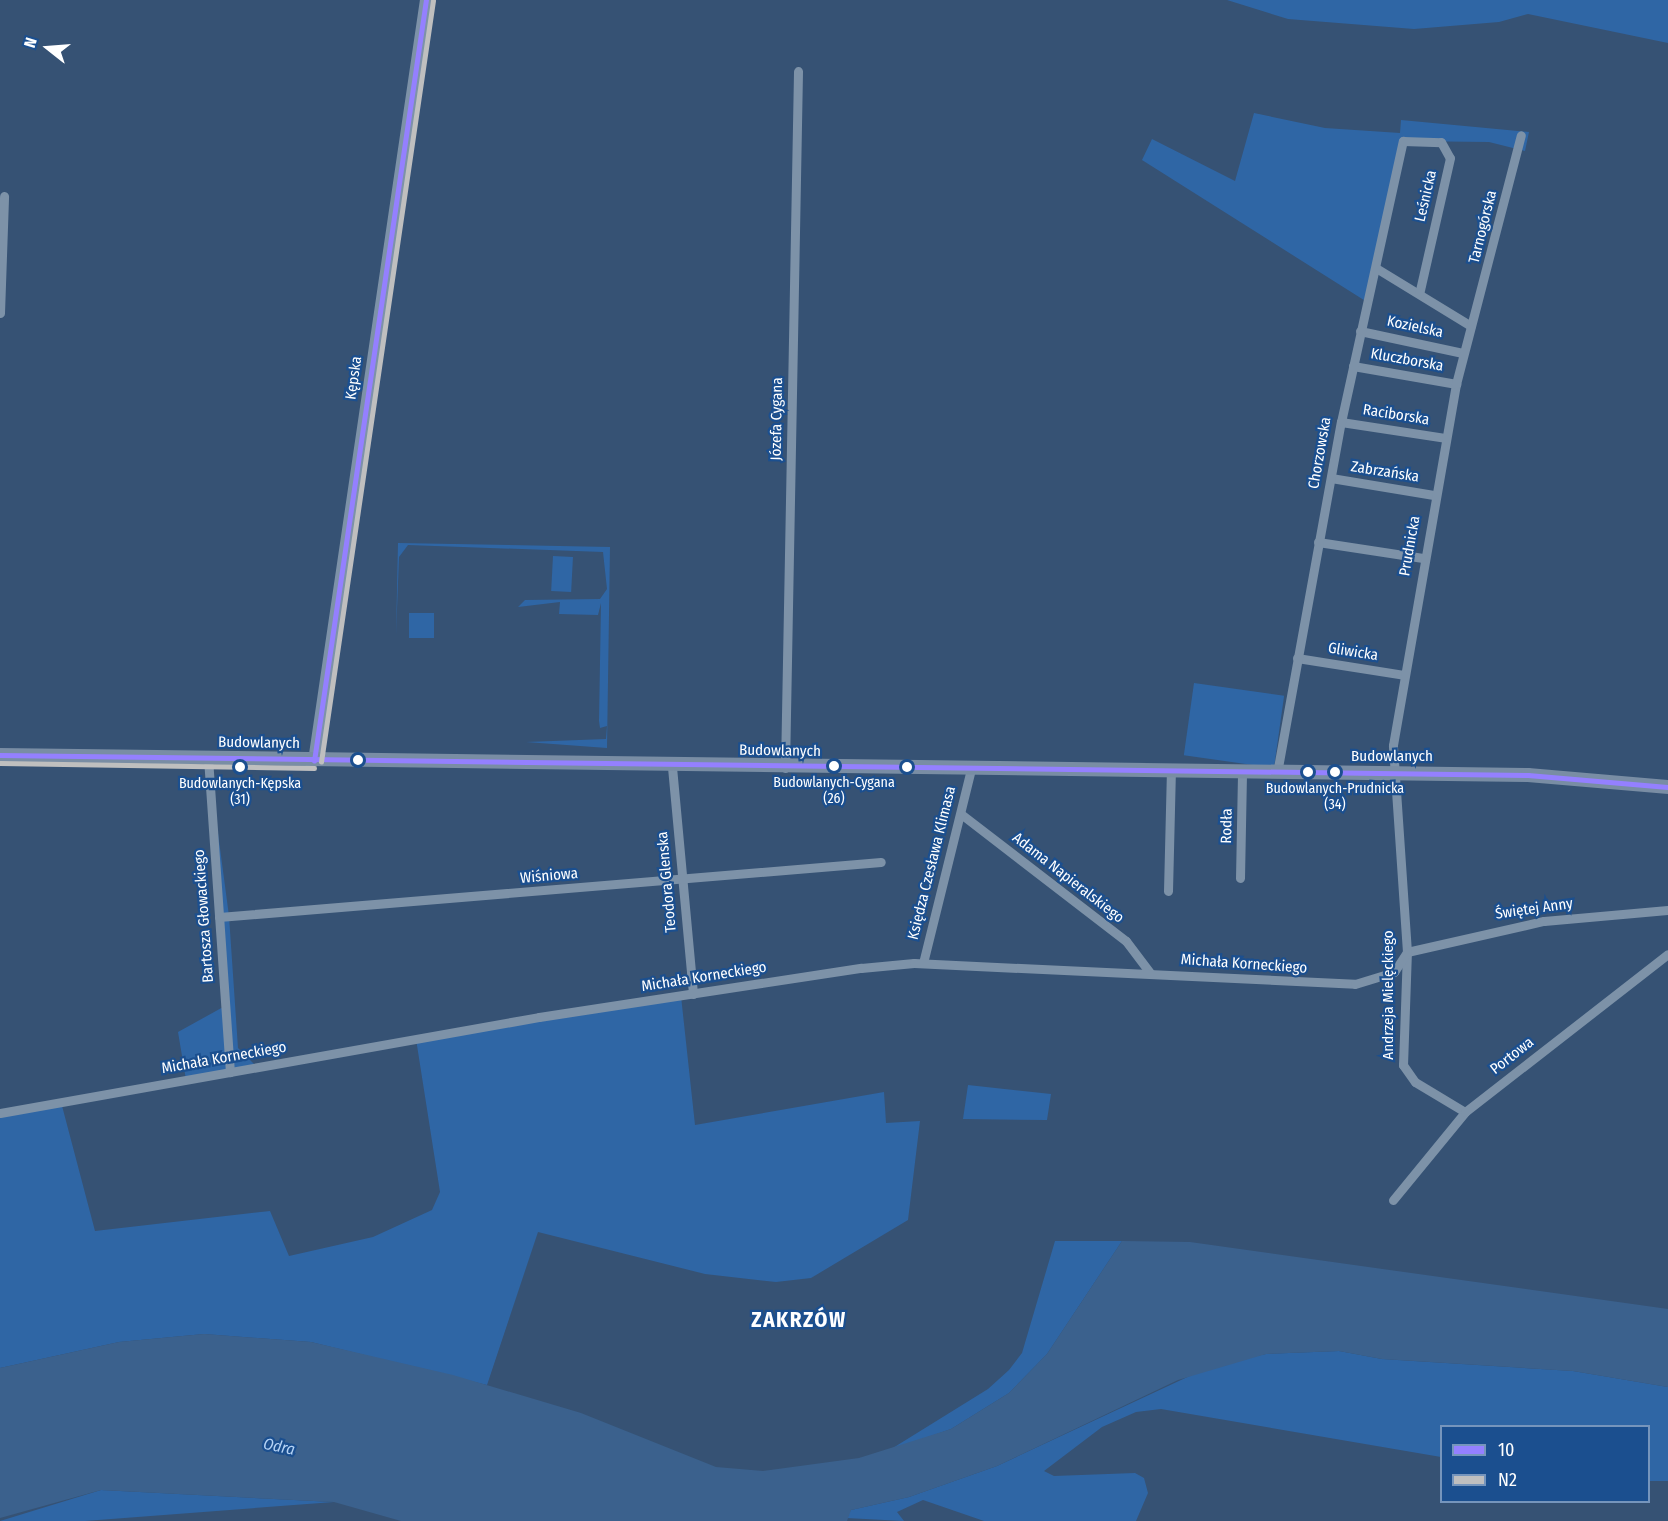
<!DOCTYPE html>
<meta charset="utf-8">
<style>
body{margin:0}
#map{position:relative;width:1668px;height:1521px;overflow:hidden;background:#365274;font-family:"Fira Sans Condensed",sans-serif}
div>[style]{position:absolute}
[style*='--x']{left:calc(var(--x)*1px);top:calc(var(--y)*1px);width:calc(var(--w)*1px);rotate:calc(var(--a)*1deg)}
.green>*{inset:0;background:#2f66a5;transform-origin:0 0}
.water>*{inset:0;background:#3b618d}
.minor>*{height:9px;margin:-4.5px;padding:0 4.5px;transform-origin:4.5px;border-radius:4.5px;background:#7d92a8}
.tertiary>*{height:12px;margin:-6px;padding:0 6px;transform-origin:6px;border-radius:6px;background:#7d92a8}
.secondary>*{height:14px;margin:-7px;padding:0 7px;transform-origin:7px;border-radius:7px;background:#798da4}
.bus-1>*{height:4.5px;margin:-2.25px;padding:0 2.25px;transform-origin:2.25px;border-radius:2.25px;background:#9480ff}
.bus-2>*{height:4.5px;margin:-2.25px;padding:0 2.25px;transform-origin:2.25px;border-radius:2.25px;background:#bfbfbf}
.dots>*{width:16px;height:16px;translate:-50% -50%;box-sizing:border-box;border:3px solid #1b4f8f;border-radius:50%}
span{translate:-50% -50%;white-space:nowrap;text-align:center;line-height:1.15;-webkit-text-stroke:4.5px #1b4f8f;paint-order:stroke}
.bus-label{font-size:14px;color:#fff}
.street-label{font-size:15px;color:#fff}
.water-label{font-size:16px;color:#b5d3f5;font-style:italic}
.district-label{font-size:21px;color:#fff;font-weight:700;letter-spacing:1.5px}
.legend{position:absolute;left:1440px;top:1425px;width:210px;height:78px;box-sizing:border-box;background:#1b4f8f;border:2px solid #7695bc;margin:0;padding:8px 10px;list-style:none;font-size:18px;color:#fff}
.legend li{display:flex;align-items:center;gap:12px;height:30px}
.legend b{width:30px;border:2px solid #7695bc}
.north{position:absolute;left:18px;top:18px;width:60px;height:60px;-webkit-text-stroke:4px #1b4f8f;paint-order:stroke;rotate:287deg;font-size:16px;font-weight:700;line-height:24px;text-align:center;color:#fff}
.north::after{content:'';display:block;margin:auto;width:21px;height:27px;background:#fff;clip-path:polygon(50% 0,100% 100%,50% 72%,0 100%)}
</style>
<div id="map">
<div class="green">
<div style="clip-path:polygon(1227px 0,1668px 0,1668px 43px,1528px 14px,1499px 22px,1414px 29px,1288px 19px)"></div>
<div style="clip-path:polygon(1254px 113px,1325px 128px,1400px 133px,1401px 120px,1529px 132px,1525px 151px,1489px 142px,1403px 141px,1367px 302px,1142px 160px,1152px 139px,1235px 181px)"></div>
<div style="clip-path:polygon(398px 543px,610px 547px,607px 748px,526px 742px,606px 739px,607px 726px,600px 728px,599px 721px,601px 603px,598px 615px,559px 614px,560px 602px,518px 607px,525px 600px,600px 599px,607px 589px,603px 552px,408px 545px,399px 557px,396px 636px)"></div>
<div style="left:553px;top:556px;width:20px;height:35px;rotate:3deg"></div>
<div style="left:434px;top:613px;width:25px;height:25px;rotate:90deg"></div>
<div style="left:1194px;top:683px;width:91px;height:73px;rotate:8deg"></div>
<div style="clip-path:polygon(208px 758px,229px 916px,238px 1048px,257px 1067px,186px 1080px,178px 1032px,225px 1006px)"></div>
<div style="clip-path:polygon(681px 996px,695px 1125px,884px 1092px,886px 1123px,920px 1121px,908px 1220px,811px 1278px,776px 1282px,705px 1274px,538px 1232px,487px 1385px,311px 1342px,204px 1334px,119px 1342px,0 1368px,0 1113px,61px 1102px,95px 1231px,270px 1211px,289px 1256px,373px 1237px,432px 1210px,440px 1192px,416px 1039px)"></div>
<div style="clip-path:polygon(968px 1085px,1051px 1094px,1047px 1120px,963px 1119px)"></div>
<div style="clip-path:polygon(1055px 1241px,1122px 1241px,1047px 1354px,1009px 1393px,951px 1429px,888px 1451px,988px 1389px,1009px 1370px,1022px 1353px)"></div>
<div style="clip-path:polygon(1339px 1351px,1382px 1359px,1573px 1371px,1668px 1387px,1668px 1481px,1649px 1481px,1648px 1426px,1442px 1426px,1441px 1457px,1161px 1409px,1136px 1412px,1102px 1427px,1044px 1471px,1054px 1476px,1135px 1473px,1144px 1478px,1148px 1493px,1136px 1521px,984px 1521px,923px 1500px,897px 1512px,904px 1521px,846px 1518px,851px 1510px,909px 1497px,997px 1466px,1211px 1366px,1266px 1354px)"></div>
<div style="clip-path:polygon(101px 1490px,334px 1502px,85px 1521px,0 1521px)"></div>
</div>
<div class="water">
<div style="clip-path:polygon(1122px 1241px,1190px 1242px,1668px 1309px,1668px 1387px,1573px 1371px,1382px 1359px,1339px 1351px,1266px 1354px,1178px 1380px,997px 1466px,909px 1497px,851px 1510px,847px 1521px,401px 1521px,334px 1502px,101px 1490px,0 1518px,0 1368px,119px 1342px,204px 1334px,311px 1342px,453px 1375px,581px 1413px,716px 1467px,763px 1471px,859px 1458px,951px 1429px,1009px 1393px,1047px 1354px)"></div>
</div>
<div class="minor">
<div style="--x:1376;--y:268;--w:111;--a:31.4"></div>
<div style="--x:0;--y:313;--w:117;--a:-88"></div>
<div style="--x:1360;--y:331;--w:105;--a:12.1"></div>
<div style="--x:1353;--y:366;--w:105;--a:9.9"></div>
<div style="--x:1341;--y:422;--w:105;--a:8.7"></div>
<div style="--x:1331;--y:478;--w:104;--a:9.4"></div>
<div style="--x:1318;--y:542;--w:106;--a:8.7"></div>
<div style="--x:1297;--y:658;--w:108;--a:9"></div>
<div style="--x:208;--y:758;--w:315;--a:86"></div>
<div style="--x:672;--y:767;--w:228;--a:84.7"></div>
<div style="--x:785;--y:768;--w:697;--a:-88.93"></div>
<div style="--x:1277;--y:773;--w:357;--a:-79.7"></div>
<div style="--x:1341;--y:422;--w:288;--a:-77.6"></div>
<div style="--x:1403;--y:141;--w:38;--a:2"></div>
<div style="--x:1441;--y:142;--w:18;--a:61"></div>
<div style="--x:1450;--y:158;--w:139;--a:102.8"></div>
<div style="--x:961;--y:814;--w:208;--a:37.6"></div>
<div style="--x:1126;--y:941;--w:41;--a:52.9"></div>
<div style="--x:1240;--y:878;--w:105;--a:-88.9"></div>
<div style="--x:1168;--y:891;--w:120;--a:-88.6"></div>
<div style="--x:219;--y:917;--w:664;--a:-4.75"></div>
<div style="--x:1407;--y:952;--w:140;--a:-12.8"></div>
<div style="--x:1544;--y:921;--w:124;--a:-5.1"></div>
<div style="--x:923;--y:963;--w:200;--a:-76.1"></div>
<div style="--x:1465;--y:1112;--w:58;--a:-149"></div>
<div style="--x:1415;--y:1082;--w:21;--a:-125"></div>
<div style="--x:1403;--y:1065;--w:113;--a:-88"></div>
<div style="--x:1407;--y:952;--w:207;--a:-93.9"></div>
<div style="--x:1393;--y:745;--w:366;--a:-80.1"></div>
<div style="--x:1456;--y:384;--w:257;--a:-75.4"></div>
<div style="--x:0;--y:1113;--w:547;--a:-10.1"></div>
<div style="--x:539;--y:1017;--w:326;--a:-8.7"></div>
<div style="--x:861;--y:968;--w:53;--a:-5.4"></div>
<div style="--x:914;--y:963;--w:441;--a:2.7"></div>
<div style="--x:1355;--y:984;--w:41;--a:-17.1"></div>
<div style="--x:1394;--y:972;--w:24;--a:-57"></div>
<div style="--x:1393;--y:1200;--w:114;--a:-50.7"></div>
<div style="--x:1465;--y:1112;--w:257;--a:-37.9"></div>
</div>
<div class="tertiary">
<div style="--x:314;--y:761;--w:769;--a:-81.63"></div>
</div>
<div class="secondary">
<div style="--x:0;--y:755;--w:1528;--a:0.75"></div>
<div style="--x:1528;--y:775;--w:141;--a:4.9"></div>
</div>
<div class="bus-1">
<div style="--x:0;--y:755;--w:1528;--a:0.75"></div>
<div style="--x:1528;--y:775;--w:141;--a:4.9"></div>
<div style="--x:314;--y:761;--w:769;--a:-81.63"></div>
</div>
<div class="bus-2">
<div style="--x:321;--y:762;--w:769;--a:-81.63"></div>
<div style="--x:0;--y:763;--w:314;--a:0.9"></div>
</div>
<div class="dots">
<div style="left:358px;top:760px;background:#fff"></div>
<div style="left:834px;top:766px;background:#fff"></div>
<div style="left:240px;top:767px;background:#fff"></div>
<div style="left:907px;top:767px;background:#fff"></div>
<div style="left:1308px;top:772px;background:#fff"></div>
<div style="left:1335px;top:772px;background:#fff"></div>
</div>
<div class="bus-label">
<span style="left:834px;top:791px">Budowlanych-Cygana<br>(26)</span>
<span style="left:240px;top:792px">Budowlanych-Kępska<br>(31)</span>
<span style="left:1335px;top:797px">Budowlanych-Prudnicka<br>(34)</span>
</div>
<div class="street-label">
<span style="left:1426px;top:196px;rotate:-77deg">Leśnicka</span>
<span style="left:1483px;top:227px;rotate:-76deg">Tarnogórska</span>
<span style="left:1415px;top:327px;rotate:12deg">Kozielska</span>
<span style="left:1407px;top:360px;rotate:10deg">Kluczborska</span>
<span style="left:354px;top:378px;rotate:-82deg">Kępska</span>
<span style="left:1396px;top:415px;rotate:9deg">Raciborska</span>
<span style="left:777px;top:419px;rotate:-89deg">Józefa Cygana</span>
<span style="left:1320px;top:453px;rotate:-80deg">Chorzowska</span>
<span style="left:1385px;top:472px;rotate:9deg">Zabrzańska</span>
<span style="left:1410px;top:546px;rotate:-80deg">Prudnicka</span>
<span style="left:1353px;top:652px;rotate:9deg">Gliwicka</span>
<span style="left:259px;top:743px;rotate:1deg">Budowlanych</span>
<span style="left:780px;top:751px;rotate:1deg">Budowlanych</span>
<span style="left:1392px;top:757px">Budowlanych</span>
<span style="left:1227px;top:826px;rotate:-89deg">Rodła</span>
<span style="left:932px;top:863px;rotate:-76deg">Księdza Czesława Klimasa</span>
<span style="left:549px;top:876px;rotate:-5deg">Wiśniowa</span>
<span style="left:1068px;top:878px;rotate:38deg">Adama Napieralskiego</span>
<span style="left:667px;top:882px;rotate:-95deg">Teodora Glenska</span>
<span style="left:1534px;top:909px;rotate:-8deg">Świętej Anny</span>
<span style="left:204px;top:916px;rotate:-94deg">Bartosza Głowackiego</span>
<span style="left:1244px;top:964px;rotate:4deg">Michała Korneckiego</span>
<span style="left:704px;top:977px;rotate:-9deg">Michała Korneckiego</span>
<span style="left:1389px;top:995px;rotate:-90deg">Andrzeja Mielęckiego</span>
<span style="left:1512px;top:1056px;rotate:-38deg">Portowa</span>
<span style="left:224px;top:1058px;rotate:-10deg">Michała Korneckiego</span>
</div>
<div class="water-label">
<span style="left:279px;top:1447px;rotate:12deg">Odra</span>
</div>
<div class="district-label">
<span style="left:799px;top:1320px">ZAKRZÓW</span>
</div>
<ul class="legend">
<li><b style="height:8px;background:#9480ff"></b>10</li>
<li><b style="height:8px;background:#bfbfbf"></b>N2</li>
</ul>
<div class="north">N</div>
</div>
